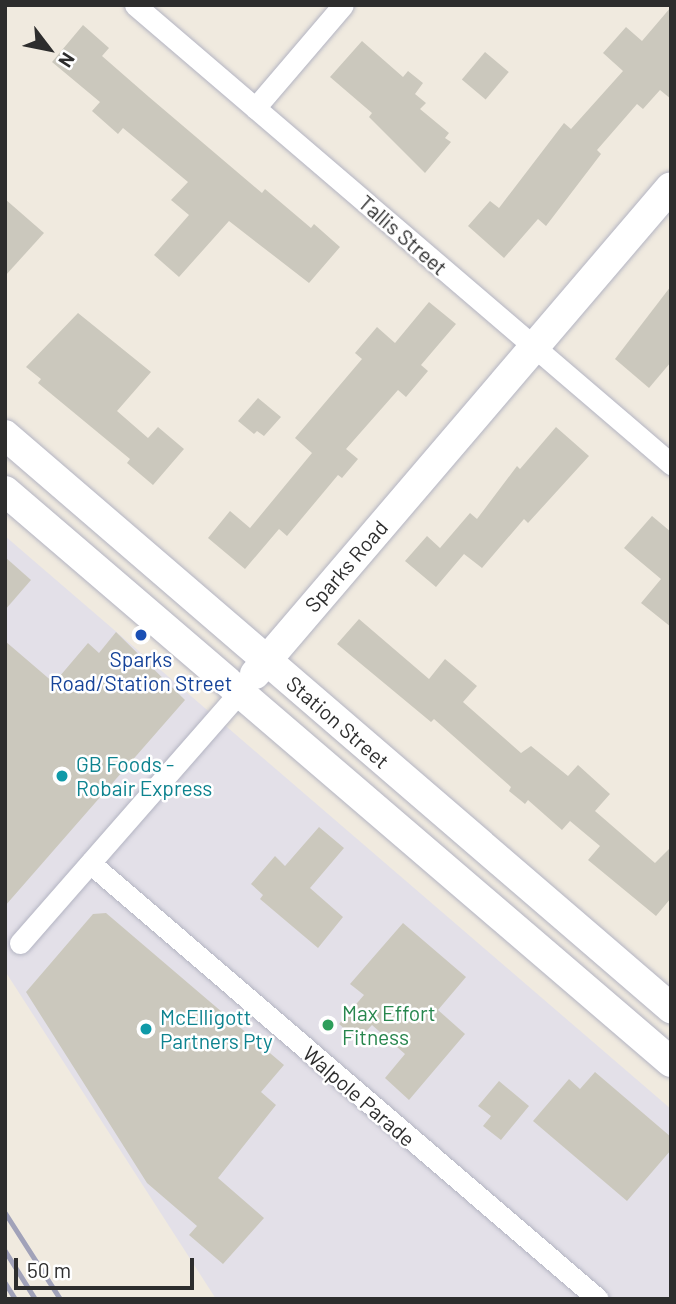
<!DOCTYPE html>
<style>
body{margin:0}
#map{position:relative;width:676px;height:1304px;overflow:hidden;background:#f0eadf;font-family:Barlow,sans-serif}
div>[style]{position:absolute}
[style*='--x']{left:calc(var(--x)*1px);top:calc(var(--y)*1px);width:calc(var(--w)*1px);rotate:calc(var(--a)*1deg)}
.industrial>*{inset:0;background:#e3e0e8}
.building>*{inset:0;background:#cbc8bd;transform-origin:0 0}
.roads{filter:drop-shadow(0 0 2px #b3b4c2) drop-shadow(0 0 2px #b3b4c2)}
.street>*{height:21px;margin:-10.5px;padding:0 10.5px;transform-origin:10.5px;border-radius:10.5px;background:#fff}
.secondary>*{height:30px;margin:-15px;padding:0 15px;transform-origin:15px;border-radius:15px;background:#fff}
.rail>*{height:5px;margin:-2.5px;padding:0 2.5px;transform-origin:2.5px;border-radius:2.5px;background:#a1a2b9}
.dots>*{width:19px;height:19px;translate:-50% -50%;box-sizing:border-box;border:4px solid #fff;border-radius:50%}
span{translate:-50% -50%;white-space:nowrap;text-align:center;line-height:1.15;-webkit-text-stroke:5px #fff;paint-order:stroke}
.street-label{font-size:21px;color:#2d2d2d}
.transit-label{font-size:21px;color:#164399}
.culture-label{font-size:21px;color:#0d838f}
.left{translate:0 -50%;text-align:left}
.leisure-label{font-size:21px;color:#27864d}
.frame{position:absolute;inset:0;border:7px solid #2d2d2d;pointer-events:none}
.north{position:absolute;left:14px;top:14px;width:70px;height:70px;-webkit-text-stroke:5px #fff;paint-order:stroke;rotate:122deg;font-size:19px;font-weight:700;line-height:28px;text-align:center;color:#2d2d2d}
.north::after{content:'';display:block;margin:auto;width:24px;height:32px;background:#2d2d2d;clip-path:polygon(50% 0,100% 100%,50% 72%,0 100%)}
.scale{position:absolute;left:14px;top:1258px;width:180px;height:32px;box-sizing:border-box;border:4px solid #2d2d2d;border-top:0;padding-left:9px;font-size:21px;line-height:24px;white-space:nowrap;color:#2d2d2d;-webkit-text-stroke:5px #fff;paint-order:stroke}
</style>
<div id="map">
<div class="industrial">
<div style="clip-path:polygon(5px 536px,671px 1109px,671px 1299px,216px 1299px,5px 971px)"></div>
</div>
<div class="building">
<div style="clip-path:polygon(671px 7px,671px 99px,660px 90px,643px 109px,637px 104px,597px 150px,601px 154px,546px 226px,538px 219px,504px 258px,468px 226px,490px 201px,499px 208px,564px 123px,571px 129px,623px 71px,603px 53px,626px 27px,642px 41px)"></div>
<div style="clip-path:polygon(83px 25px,109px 48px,102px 56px,149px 97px,262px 193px,265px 189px,311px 228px,314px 224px,340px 247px,309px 283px,229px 221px,179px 277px,154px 255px,189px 215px,171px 200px,188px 182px,123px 128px,118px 134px,92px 111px,100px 102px,52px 62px)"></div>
<div style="clip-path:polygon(362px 41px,403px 77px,408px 71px,423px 83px,415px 94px,426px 103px,420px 109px,449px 133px,445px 138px,451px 142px,425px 173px,369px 117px,372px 113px,330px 77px)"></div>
<div style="left:485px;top:52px;width:31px;height:36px;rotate:40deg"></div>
<div style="clip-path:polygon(5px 199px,44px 233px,5px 276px)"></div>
<div style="clip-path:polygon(671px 286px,671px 362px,649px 388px,615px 359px)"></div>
<div style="clip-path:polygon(429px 302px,456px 324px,421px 365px,428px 371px,406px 397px,398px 390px,346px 449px,358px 459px,342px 478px,338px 475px,287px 536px,279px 529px,245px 569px,208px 538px,230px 511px,250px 528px,312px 453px,295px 438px,362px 359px,355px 353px,377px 327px,395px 343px)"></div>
<div style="clip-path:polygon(78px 313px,151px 372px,117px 411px,148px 438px,158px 427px,184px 449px,153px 485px,127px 463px,130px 459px,38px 383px,41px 379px,26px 367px)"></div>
<div style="clip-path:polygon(258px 398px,281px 417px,264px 436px,257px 431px,254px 434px,238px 421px)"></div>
<div style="clip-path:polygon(556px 427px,589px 456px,528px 523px,524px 519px,482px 568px,464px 554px,436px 587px,405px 561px,427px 536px,440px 548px,470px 513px,477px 519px,517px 466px,520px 469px)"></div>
<div style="clip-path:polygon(652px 516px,671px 532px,671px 627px,641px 603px,661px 579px,624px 548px)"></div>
<div style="clip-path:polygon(5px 557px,31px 580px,5px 610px)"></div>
<div style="clip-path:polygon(359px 619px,429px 679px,445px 659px,477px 686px,463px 702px,521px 753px,531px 746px,568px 776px,578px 765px,610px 794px,595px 811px,655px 863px,671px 847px,671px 898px,656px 916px,588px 860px,600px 846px,570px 821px,562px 830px,528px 800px,525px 804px,509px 791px,511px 787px,434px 719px,431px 722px,337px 644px)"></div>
<div style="clip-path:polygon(116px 632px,185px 700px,5px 906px,5px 641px,54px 683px,88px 643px,99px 653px)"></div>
<div style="clip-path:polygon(319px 827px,344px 848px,310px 888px,343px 917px,318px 948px,260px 899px,263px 895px,251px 884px,275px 856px,285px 866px)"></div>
<div style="clip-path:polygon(106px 913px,284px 1065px,261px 1092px,276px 1105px,218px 1178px,264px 1218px,223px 1264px,189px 1235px,197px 1226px,147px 1183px,26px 992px,93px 914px)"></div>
<div style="clip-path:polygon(403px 923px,466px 977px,438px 1010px,465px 1034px,409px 1100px,385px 1078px,405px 1054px,372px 1025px,358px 1040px,339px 1024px,364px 995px,350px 984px)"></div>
<div style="clip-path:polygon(595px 1072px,671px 1137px,671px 1150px,627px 1201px,533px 1121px,569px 1079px,580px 1089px)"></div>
<div style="clip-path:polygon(499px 1081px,529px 1106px,501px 1140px,483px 1126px,491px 1116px,478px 1106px)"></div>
</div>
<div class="roads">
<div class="street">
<div style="--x:135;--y:5;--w:706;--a:40.57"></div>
<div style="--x:255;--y:108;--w:135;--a:-49.5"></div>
<div style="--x:90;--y:863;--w:669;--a:40.64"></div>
<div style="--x:20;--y:943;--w:334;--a:-48.8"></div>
</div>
<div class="secondary">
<div style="--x:5;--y:435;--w:879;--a:40.71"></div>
<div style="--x:5;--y:491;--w:877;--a:40.61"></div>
<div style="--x:255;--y:674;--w:640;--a:-49.5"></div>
</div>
</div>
<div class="rail">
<div style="--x:5;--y:1213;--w:102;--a:57.4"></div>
<div style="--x:5;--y:1251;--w:57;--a:58"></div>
<div style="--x:5;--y:1283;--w:19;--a:58"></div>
</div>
<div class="dots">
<div style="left:141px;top:635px;background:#1a4fb4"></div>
<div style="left:62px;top:776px;background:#0f9aa8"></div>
<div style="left:328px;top:1025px;background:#2e9e5b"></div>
<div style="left:146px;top:1029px;background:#0f9aa8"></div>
</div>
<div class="street-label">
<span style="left:403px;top:235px;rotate:41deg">Tallis Street</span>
<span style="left:346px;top:566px;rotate:-49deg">Sparks Road</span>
<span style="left:338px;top:722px;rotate:41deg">Station Street</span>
<span style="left:359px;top:1096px;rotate:41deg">Walpole Parade</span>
</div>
<div class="transit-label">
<span style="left:141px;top:671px">Sparks<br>Road/Station Street</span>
</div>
<div class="culture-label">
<span class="left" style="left:76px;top:776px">GB Foods -<br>Robair Express</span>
<span class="left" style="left:160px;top:1029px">McElligott<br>Partners Pty</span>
</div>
<div class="leisure-label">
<span class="left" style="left:342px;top:1025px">Max Effort<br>Fitness</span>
</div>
<div class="frame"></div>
<div class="north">N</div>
<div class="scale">50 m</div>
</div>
